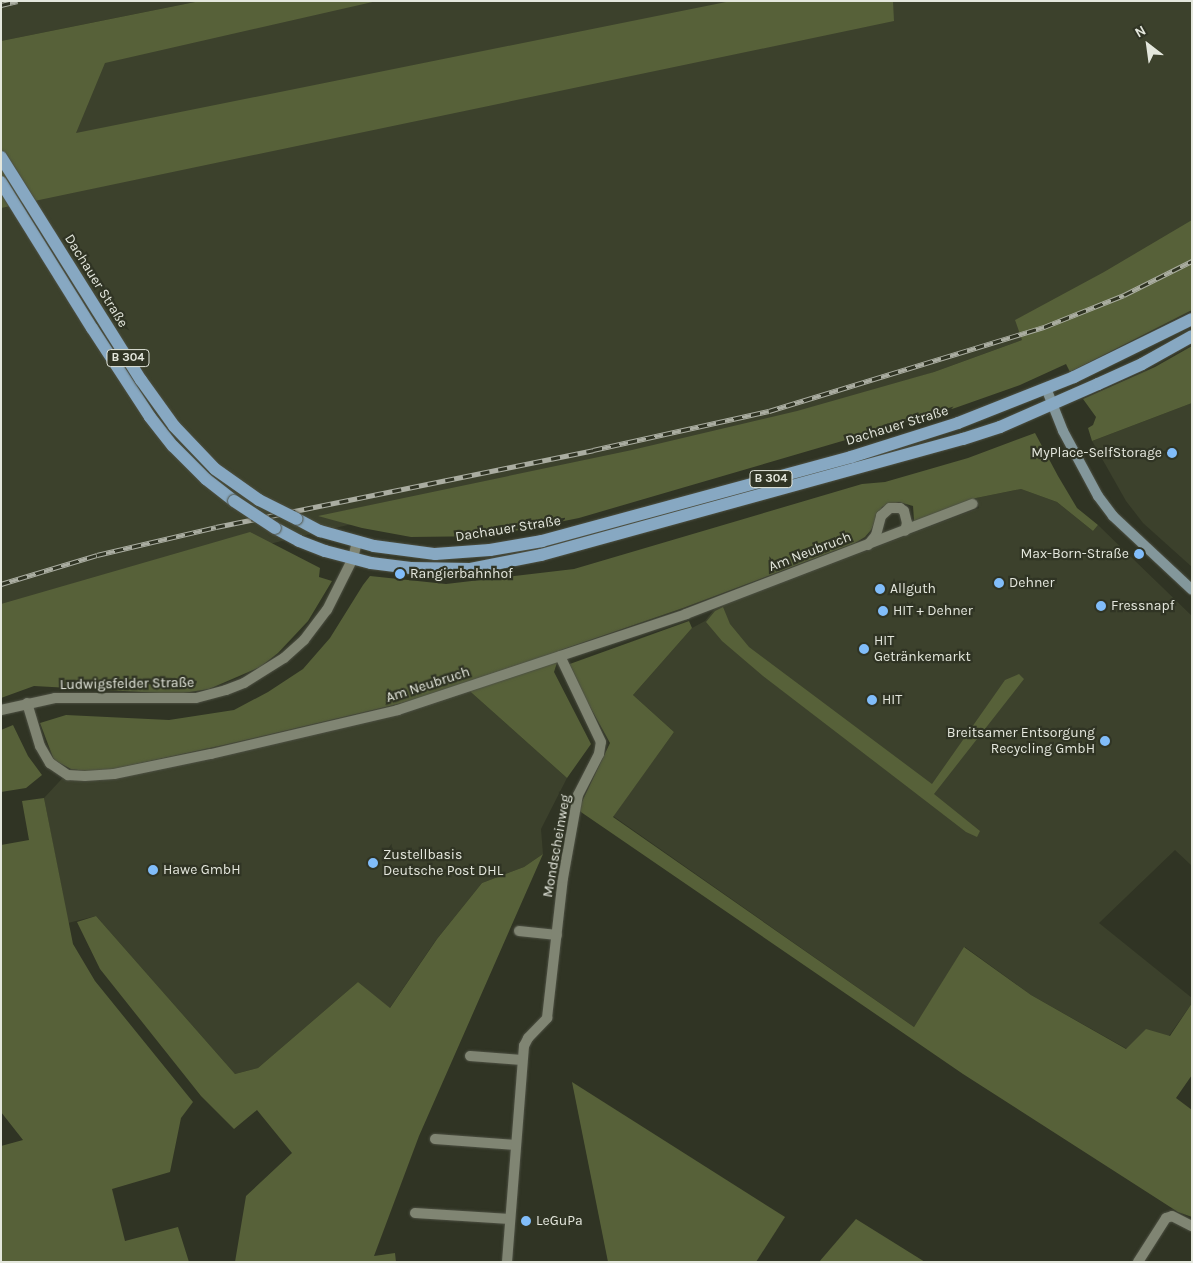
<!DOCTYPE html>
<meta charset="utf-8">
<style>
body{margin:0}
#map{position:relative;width:1193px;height:1263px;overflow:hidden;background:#303424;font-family:Karla,sans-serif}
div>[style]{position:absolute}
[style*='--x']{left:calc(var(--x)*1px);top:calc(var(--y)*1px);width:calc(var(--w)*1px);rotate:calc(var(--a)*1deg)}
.built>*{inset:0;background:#3c412c}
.green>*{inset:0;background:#576139}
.roads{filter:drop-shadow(0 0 1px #4d5043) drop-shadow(0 0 1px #4d5043)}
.minor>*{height:10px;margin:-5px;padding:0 5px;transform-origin:5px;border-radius:5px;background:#808573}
.tertiary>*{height:10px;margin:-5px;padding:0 5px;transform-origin:5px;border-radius:5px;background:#808573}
.secondary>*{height:10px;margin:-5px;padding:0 5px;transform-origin:5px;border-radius:5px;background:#83979b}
.primary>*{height:12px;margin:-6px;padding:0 6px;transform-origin:6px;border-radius:6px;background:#87a8c2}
.rail>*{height:5px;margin-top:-2.5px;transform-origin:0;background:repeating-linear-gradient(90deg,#303424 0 9px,#aaada1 0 18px);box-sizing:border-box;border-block:1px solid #aaada1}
.bridges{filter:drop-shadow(0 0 1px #4d5043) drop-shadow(0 0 1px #4d5043)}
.primary-bridge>*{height:12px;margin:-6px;padding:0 6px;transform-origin:6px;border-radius:6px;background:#87a8c2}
.dots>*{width:14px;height:14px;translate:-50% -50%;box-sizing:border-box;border:2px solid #303424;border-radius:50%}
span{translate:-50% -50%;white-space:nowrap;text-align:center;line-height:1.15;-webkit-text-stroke:4.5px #303424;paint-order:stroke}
.shield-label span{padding:1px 4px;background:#303424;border:1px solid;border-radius:4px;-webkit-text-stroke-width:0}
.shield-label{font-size:12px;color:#e4e7dd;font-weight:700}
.street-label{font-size:14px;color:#e4e7dd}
.poi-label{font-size:14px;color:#e4e7dd}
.right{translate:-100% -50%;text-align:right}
.left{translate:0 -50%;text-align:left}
.frame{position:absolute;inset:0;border:2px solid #e4e7dd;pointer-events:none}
.north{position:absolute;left:1123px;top:20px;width:50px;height:50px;-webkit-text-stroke:4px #303424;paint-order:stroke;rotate:330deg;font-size:14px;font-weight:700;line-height:20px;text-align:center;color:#e4e7dd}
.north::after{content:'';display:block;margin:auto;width:18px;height:22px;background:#e4e7dd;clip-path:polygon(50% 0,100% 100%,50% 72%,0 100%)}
</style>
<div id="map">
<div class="built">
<div style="clip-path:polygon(1px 1px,200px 1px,1px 41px)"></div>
<div style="clip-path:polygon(324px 1px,1192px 1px,1192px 238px,1022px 340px,934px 372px,796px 416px,204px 560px,1px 617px,1px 188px,75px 133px,88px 54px)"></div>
<div style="clip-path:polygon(1192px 403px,1192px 567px,1143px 523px,1126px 501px,1092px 441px)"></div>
<div style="clip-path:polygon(1021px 489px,1057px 502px,1093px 531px,1098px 525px,1192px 616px,1192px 866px,1175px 850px,1099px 923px,1192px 998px,1192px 1003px,1169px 1036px,1127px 1049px,1031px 995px,965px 947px,914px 1027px,613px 816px,674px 732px,633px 695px,692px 628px,705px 621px,715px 608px,979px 508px,976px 498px)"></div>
<div style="clip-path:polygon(464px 686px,567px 778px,541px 829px,543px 854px,524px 867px,482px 883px,436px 940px,389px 1009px,358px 982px,258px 1068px,235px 1074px,96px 916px,68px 923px,44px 798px,71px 769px,86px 771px,113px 769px,228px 744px,398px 704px)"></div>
</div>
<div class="green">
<div style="clip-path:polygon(200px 1px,377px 1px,105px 63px,76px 133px,731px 1px,893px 1px,894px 21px,1px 208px,1px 41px)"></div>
<div style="clip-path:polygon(1192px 220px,1192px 310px,1070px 372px,1066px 364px,1020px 385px,955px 408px,579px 518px,490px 536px,411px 537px,362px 528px,318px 516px,632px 450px,797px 411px,934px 372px,1022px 340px,1015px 320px,1104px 272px)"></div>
<div style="clip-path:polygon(1192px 346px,1192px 403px,1092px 441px,1088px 428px,1093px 425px,1096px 417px,1083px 399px,1155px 367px)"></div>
<div style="clip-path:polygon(1035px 433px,1058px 476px,1077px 508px,1098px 525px,1093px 531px,1057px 502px,1021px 489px,976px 498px,912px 525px,914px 520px,913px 506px,899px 502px,882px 507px,871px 530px,865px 537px,855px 543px,683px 608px,561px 650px,554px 672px,591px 744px,567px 778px,464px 686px,398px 704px,228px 744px,113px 769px,86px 771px,71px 769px,54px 760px,40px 723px,66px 715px,169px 720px,234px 710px,268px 692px,303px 669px,330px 638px,363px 585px,370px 576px,446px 584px,574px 569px,862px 484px,885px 482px,968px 458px)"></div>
<div style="clip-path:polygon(250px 532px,320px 568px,319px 577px,332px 581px,308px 621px,278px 653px,260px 667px,209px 689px,177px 694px,34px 686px,1px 698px,1px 604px)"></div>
<div style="clip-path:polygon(723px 607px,730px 624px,749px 647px,932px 784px,1005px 680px,1019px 674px,1024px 679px,934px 794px,980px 831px,977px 837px,966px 832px,905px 785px,763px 676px,722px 641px,706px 622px,715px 611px)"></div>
<div style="clip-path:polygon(689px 621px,692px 628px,633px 695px,674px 732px,613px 817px,914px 1027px,964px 947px,1031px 995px,1126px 1049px,1146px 1029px,1170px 1036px,1192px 1003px,1192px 1075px,1176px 1098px,1192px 1110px,1192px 1217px,1178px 1212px,963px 1074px,578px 810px,610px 743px,567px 665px)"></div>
<div style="clip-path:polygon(13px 725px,28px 756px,42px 775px,26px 788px,1px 792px,1px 730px)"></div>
<div style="clip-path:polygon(44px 798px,73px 944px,95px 981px,193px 1102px,181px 1118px,170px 1172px,112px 1189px,125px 1241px,178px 1227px,189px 1262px,1px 1262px,1px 1146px,23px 1140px,1px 1112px,1px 845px,29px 840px,22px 801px)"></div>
<div style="clip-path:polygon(543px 854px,419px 1136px,374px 1256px,395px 1253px,396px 1262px,235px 1262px,246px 1196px,292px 1153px,257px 1110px,234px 1129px,201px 1096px,100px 969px,77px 922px,96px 916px,235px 1074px,258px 1068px,358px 982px,390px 1008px,437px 939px,482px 883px,524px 867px)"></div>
<div style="clip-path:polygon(572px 1082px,785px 1217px,756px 1262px,608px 1262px)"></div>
<div style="clip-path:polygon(856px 1219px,925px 1262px,819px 1262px)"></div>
</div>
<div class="roads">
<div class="minor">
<div style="--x:868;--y:545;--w:13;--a:-51"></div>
<div style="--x:876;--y:535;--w:20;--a:-75"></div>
<div style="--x:881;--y:516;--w:12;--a:-42"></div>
<div style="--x:890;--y:508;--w:10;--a:0"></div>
<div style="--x:900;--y:508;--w:5;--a:37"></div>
<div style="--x:904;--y:511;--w:12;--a:76"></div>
<div style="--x:907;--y:523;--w:8;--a:104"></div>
<div style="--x:27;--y:703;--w:45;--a:73.2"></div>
<div style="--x:40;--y:746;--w:20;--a:60"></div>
<div style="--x:50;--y:763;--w:22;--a:34"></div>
<div style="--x:68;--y:775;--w:17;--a:3"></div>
<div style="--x:85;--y:776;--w:29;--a:-4"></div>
<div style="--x:114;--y:774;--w:99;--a:-11.7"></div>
<div style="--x:211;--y:754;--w:192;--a:-13.2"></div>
<div style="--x:398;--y:710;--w:304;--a:-18.4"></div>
<div style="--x:686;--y:614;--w:307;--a:-21"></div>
<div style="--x:519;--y:931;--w:38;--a:6"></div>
<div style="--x:470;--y:1056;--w:52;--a:4.4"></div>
<div style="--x:435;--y:1139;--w:81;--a:4.2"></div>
<div style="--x:415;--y:1213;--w:95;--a:3.6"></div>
<div style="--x:507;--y:1262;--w:217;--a:-85.5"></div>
<div style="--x:524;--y:1046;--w:9;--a:-63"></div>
<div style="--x:528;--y:1038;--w:28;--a:-46"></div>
<div style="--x:547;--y:1018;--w:141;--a:-83.5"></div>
<div style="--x:563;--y:878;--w:84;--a:-79.8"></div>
<div style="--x:578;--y:795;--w:46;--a:-62.9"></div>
<div style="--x:599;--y:754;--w:12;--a:-81"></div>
<div style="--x:601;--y:742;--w:95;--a:-115.5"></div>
<div style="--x:1138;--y:1262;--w:52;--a:-57.5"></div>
<div style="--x:1166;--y:1218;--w:6;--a:-18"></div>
<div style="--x:1172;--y:1216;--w:22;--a:27"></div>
</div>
<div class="tertiary">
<div style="--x:1;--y:710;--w:55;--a:-12.5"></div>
<div style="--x:55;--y:698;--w:141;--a:0"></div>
<div style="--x:196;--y:698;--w:31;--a:-15"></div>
<div style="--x:226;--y:690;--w:19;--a:-21"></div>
<div style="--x:244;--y:683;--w:47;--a:-32"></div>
<div style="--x:284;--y:658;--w:27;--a:-42"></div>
<div style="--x:304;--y:640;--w:38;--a:-53"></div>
<div style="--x:327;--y:610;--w:58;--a:-63.4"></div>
<div style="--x:353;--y:558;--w:16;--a:-76"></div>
</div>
<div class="secondary">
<div style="--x:1046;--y:388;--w:46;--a:68.4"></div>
<div style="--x:1063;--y:431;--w:74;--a:61.7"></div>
<div style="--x:1098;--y:496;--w:25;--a:53"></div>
<div style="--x:1113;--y:516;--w:108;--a:43.1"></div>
</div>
<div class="primary">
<div style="--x:1;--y:182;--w:172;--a:58.1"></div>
<div style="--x:92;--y:328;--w:106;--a:56.9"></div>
<div style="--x:150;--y:417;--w:37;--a:52"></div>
<div style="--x:173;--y:446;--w:47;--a:45"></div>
<div style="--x:206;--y:479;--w:36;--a:38"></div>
<div style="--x:297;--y:519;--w:26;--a:28"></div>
<div style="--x:320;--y:531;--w:56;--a:15.5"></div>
<div style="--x:374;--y:546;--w:62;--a:7.5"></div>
<div style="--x:435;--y:554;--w:55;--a:-4.2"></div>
<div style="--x:490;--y:550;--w:53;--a:-9.8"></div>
<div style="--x:542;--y:541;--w:320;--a:-15.2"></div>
<div style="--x:851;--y:457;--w:112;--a:-17.6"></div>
<div style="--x:958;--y:423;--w:125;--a:-21.6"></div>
<div style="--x:1074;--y:377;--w:131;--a:-26.2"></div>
<div style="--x:275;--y:528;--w:27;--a:28"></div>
<div style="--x:299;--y:541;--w:28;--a:21"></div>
<div style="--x:325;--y:551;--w:48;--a:14.6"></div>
<div style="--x:371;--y:563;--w:40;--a:7.1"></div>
<div style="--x:411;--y:568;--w:59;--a:1"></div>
<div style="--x:470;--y:569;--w:72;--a:-11.2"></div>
<div style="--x:541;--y:555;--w:438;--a:-15.4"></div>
<div style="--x:963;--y:439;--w:39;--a:-18"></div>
<div style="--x:1000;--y:427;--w:107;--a:-23.7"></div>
<div style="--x:1098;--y:384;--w:48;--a:-24.4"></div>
<div style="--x:1142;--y:364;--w:57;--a:-29.2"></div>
</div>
</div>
<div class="rail">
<div style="--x:1;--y:5;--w:17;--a:-13"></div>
<div style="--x:1;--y:584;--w:100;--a:-16.8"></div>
<div style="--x:97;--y:555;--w:122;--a:-13.2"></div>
<div style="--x:216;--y:527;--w:385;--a:-11.5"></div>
<div style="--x:593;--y:450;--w:180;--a:-12.5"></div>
<div style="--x:769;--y:411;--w:288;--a:-17"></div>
<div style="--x:1044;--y:327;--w:86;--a:-21.8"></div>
<div style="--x:1124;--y:295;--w:76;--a:-26.6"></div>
</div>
<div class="bridges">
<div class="primary-bridge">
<div style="--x:1;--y:157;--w:263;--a:57.9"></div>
<div style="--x:141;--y:380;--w:57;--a:54.3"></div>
<div style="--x:174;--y:426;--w:59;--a:46.4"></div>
<div style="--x:215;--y:469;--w:54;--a:35.2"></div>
<div style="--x:259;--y:500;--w:42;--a:26.6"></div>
<div style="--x:234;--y:501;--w:49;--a:33.4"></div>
</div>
</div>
<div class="dots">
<div style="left:1172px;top:453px;background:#81bdfa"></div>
<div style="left:1139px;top:554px;background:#81bdfa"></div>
<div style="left:400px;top:574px;background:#81bdfa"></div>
<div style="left:999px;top:583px;background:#81bdfa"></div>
<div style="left:880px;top:589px;background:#81bdfa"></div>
<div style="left:1101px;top:606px;background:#81bdfa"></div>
<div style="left:883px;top:611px;background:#81bdfa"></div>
<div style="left:864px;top:649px;background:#81bdfa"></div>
<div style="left:872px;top:700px;background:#81bdfa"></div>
<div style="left:1105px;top:741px;background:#81bdfa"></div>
<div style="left:373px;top:863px;background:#81bdfa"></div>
<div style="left:153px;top:870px;background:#81bdfa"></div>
<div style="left:526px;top:1221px;background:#81bdfa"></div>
</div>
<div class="shield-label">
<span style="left:128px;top:358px">B 304</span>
<span style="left:771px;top:479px">B 304</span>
</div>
<div class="street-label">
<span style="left:96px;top:281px;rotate:58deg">Dachauer Straße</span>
<span style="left:897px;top:426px;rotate:-17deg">Dachauer Straße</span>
<span style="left:508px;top:529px;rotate:-9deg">Dachauer Straße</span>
<span style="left:810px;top:552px;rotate:-21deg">Am Neubruch</span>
<span style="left:127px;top:684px;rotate:-1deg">Ludwigsfelder Straße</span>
<span style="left:428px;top:685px;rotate:-18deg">Am Neubruch</span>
<span style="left:557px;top:846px;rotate:-80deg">Mondscheinweg</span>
</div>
<div class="poi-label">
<span class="right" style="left:1162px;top:453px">MyPlace-SelfStorage</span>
<span class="right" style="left:1129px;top:554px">Max-Born-Straße</span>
<span class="left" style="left:410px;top:574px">Rangierbahnhof</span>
<span class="left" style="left:1009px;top:583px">Dehner</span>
<span class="left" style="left:890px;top:589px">Allguth</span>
<span class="left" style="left:1111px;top:606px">Fressnapf</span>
<span class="left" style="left:893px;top:611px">HIT + Dehner</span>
<span class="left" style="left:874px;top:649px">HIT<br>Getränkemarkt</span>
<span class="left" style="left:882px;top:700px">HIT</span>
<span class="right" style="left:1095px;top:741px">Breitsamer Entsorgung<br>Recycling GmbH</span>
<span class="left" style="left:383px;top:863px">Zustellbasis<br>Deutsche Post DHL</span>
<span class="left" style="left:163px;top:870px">Hawe GmbH</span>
<span class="left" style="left:536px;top:1221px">LeGuPa</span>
</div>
<div class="frame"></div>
<div class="north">N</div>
</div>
